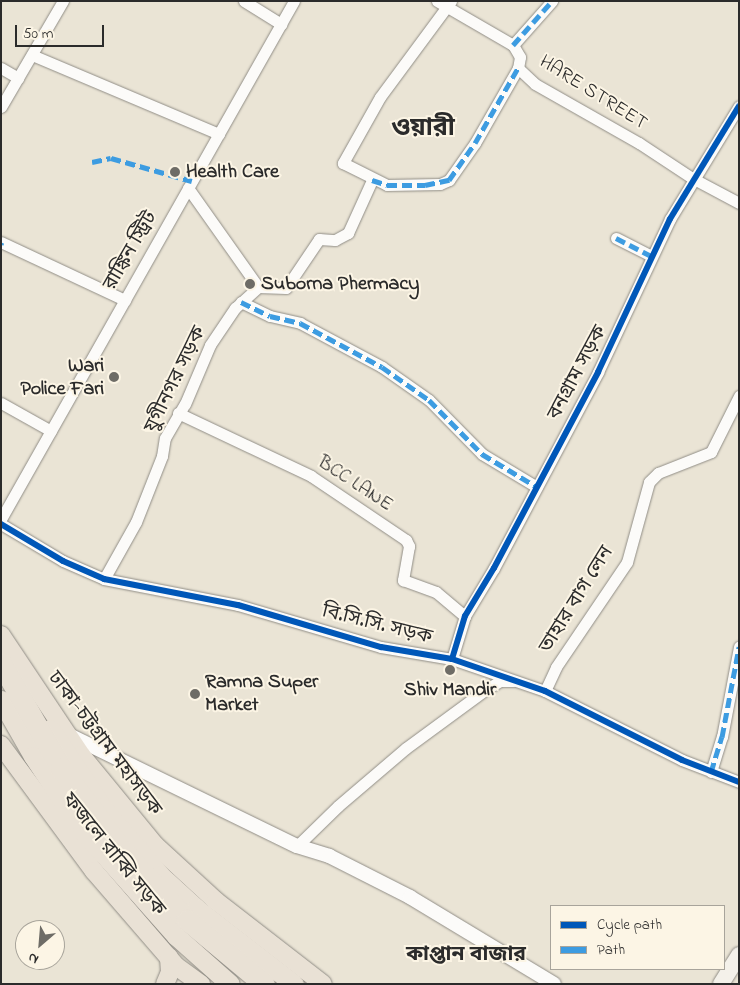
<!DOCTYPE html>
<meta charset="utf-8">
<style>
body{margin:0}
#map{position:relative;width:740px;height:985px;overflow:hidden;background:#eae4d5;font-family:"Indie Flower","Noto Sans Bengali",sans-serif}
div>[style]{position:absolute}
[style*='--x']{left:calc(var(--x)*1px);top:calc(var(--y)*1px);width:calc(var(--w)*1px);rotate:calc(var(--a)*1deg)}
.roads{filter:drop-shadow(0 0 1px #908d86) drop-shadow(0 0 1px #908d86)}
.minor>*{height:11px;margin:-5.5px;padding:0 5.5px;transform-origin:5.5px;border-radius:5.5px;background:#fcfbf9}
.tertiary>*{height:14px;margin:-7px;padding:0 7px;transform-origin:7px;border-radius:7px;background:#fcfbf9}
.secondary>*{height:16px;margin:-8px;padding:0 8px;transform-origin:8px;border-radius:8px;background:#f4f1ea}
.primary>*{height:18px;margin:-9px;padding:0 9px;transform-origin:9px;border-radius:9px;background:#e9e1d5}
.trunk>*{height:19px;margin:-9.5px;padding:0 9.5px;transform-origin:9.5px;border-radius:9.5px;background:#e9e1d5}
.motorway>*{height:21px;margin:-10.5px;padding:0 10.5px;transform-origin:10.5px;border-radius:10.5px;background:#e9e1d5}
.quiet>*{height:5px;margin-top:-2.5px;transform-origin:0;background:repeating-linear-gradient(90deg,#3d9ce1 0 10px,transparent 0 15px)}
.cycleway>*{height:6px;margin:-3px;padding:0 3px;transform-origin:3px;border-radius:3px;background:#0057b8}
.dots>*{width:14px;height:14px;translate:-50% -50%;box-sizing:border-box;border:2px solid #fcf5e5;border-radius:50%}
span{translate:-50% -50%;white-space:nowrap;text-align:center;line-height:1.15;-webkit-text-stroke:4px #fcf5e5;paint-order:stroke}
.street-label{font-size:20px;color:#2b2b2b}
.poi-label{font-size:20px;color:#2b2b2b;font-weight:700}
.left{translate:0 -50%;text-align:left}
.right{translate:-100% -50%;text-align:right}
.neighbourhood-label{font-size:21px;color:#2b2b2b;font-weight:700}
.district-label{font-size:25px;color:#2b2b2b;font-weight:700}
.frame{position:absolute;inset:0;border:2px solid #2b2b2b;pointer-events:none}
.legend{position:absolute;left:550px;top:905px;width:175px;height:65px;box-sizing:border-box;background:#fcf5e5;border:1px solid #a8a49b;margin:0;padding:6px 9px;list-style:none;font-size:15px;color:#2b2b2b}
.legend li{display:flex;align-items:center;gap:10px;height:25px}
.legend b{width:25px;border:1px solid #a8a49b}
.north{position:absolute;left:15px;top:920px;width:50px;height:50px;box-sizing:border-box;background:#fcf5e5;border:1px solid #a8a49b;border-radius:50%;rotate:207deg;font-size:14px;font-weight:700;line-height:20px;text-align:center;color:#2b2b2b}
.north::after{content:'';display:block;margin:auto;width:18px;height:22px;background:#6e6c66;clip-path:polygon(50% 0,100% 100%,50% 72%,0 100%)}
.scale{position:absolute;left:15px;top:25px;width:89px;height:22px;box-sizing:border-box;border:2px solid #2b2b2b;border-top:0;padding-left:6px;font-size:15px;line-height:18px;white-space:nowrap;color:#2b2b2b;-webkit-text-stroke:4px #fcf5e5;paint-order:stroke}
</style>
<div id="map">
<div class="roads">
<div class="minor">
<div style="--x:244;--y:1;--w:44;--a:31.9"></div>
<div style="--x:437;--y:1;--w:88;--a:30.1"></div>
<div style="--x:513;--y:45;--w:14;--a:60"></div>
<div style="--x:520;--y:57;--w:11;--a:100"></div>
<div style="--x:518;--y:68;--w:23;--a:43"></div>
<div style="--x:535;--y:84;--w:120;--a:29.6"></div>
<div style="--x:639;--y:143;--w:64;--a:33.4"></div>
<div style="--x:692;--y:178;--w:53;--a:28"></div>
<div style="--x:451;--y:1;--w:119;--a:126.5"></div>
<div style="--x:380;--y:97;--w:76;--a:119.3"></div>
<div style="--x:343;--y:163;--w:49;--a:26.6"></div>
<div style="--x:387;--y:185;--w:53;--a:-1.1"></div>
<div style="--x:440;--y:184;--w:10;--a:-24"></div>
<div style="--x:449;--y:180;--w:45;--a:-54.9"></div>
<div style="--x:475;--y:143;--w:86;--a:-60.2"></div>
<div style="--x:513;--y:45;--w:59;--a:-48.4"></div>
<div style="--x:32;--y:55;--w:203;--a:22.9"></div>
<div style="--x:1;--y:68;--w:20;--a:30"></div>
<div style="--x:1;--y:107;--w:123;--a:-59.7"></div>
<div style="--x:188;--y:188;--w:121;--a:54.7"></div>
<div style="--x:616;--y:238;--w:39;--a:27"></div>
<div style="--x:1;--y:242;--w:137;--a:25.1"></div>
<div style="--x:258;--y:287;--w:28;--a:2"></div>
<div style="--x:286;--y:288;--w:59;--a:-56"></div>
<div style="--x:319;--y:239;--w:16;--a:4"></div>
<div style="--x:335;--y:240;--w:15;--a:-28"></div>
<div style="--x:348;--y:233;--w:58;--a:-65.6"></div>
<div style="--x:241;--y:302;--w:32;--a:26"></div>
<div style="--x:270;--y:316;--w:31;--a:13"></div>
<div style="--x:300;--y:323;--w:93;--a:28.2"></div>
<div style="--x:382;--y:367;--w:57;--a:35.1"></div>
<div style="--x:429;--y:400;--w:76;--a:45.5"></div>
<div style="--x:482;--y:454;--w:64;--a:31"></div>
<div style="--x:1;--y:403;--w:57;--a:29.2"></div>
<div style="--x:178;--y:413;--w:147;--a:25.3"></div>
<div style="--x:311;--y:476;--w:115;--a:34"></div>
<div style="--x:406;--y:540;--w:7;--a:63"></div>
<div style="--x:409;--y:546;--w:35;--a:100"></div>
<div style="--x:403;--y:580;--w:35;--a:20"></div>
<div style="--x:436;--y:592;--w:38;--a:40"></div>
<div style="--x:1;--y:519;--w:595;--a:-60.51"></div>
<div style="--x:1;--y:524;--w:72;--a:30.8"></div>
<div style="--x:63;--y:561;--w:45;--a:23.7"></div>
<div style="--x:104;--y:579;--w:136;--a:11"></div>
<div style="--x:238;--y:605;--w:149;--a:16.4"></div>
<div style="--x:381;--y:647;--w:72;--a:9.6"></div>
<div style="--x:452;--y:659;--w:98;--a:19"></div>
<div style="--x:545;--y:691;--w:153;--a:26.7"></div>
<div style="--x:682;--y:760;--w:61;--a:21.1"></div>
<div style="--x:104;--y:579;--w:65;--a:-60.7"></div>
<div style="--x:136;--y:522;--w:71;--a:-68.5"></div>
<div style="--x:162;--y:456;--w:18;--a:-81"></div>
<div style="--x:165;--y:438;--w:39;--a:-60"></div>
<div style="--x:185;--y:404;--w:64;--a:-67"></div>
<div style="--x:210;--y:345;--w:45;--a:-56"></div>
<div style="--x:235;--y:308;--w:31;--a:-42"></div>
<div style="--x:452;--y:659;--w:45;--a:-73.2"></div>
<div style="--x:465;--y:616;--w:56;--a:-58.9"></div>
<div style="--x:494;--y:568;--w:222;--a:-62"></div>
<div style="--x:598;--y:372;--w:169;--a:-64.8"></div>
<div style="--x:670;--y:219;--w:132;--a:-58.6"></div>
<div style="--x:545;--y:691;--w:26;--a:-65"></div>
<div style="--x:556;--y:667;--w:127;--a:-55.9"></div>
<div style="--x:627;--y:562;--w:83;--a:-74.6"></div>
<div style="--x:649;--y:482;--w:13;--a:-45"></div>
<div style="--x:658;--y:473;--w:57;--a:-21.6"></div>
<div style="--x:711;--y:452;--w:63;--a:-63.4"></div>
<div style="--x:711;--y:772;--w:37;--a:-73"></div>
<div style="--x:722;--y:737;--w:92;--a:-79.3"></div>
<div style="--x:297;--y:846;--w:57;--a:-44.3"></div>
<div style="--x:338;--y:806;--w:89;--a:-40.5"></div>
<div style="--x:406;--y:748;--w:98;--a:-36.3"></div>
<div style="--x:485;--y:690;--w:17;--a:-31"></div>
<div style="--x:500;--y:681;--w:13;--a:0"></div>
</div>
<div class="tertiary">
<div style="--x:65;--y:733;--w:258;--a:26"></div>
<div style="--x:297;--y:846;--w:34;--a:17"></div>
<div style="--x:329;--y:856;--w:91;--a:26.8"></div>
<div style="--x:410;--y:897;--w:168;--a:31.1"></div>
</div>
<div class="secondary">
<div style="--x:721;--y:984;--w:34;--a:-58"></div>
</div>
<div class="primary">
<div style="--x:1;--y:635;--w:144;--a:56.3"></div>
<div style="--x:81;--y:755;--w:117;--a:50.6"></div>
<div style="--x:155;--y:845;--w:83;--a:42.6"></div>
<div style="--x:216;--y:901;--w:135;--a:37.8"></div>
<div style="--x:1;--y:745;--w:157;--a:53.6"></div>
<div style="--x:94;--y:871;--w:125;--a:49.2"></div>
<div style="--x:176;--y:966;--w:31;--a:36"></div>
<div style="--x:165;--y:984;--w:13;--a:-67"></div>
<div style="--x:170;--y:972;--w:15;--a:-94"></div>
</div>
<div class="trunk">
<div style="--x:1;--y:646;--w:34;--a:60"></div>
<div style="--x:1;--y:700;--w:64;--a:60.3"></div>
<div style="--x:33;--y:756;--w:89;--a:56.5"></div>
<div style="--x:82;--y:830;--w:142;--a:48.4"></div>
<div style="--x:176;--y:936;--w:72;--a:41.6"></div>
<div style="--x:50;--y:729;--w:94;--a:56.3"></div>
<div style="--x:102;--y:807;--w:89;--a:49.5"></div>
<div style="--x:160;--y:875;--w:49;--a:42.5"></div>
<div style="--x:196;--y:908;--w:124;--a:37.8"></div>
</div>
<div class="motorway">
<div style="--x:1;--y:663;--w:121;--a:60.3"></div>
<div style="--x:61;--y:768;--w:104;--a:53.2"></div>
<div style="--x:123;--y:851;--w:94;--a:47.2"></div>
<div style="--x:187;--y:920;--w:100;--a:39.7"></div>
</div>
</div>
<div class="quiet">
<div style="--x:513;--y:45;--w:59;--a:-48.4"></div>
<div style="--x:92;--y:162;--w:19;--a:-12"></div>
<div style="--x:111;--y:158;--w:84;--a:15.9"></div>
<div style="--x:372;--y:180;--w:16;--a:18"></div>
<div style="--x:387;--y:185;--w:38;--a:0"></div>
<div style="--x:425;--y:185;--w:25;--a:-12"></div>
<div style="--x:449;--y:180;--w:45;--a:-54.9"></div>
<div style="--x:475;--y:143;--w:86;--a:-60.2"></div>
<div style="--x:616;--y:238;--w:39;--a:27"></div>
<div style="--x:1;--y:244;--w:2;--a:-63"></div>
<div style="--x:241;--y:302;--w:32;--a:26"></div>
<div style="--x:270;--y:316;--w:31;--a:13"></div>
<div style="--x:300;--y:323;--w:93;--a:28.2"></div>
<div style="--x:382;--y:367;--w:57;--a:35.1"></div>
<div style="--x:429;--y:400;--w:76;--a:45.5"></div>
<div style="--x:482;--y:454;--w:64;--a:31"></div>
<div style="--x:711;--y:772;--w:37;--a:-73"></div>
<div style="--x:722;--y:737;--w:92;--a:-79.3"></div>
</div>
<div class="cycleway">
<div style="--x:1;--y:524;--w:72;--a:30.8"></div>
<div style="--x:63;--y:561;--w:45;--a:23.7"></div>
<div style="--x:104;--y:579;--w:136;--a:11"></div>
<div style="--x:238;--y:605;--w:149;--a:16.4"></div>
<div style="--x:381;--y:647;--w:72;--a:9.6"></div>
<div style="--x:452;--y:659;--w:98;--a:19"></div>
<div style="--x:545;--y:691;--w:153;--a:26.7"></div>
<div style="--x:682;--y:760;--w:61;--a:21.1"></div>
<div style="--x:452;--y:659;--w:45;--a:-73.2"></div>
<div style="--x:465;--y:616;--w:56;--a:-58.9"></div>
<div style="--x:494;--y:568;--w:222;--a:-62"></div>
<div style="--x:598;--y:372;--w:169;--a:-64.8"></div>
<div style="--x:670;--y:219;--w:132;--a:-58.6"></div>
</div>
<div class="dots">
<div style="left:175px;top:172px;background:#6e6c66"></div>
<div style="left:250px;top:284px;background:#6e6c66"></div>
<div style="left:114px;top:377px;background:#6e6c66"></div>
<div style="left:450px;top:670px;background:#6e6c66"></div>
<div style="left:195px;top:694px;background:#6e6c66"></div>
</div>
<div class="street-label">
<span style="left:593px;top:93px;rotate:32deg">HARE STREET</span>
<span style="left:131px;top:251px;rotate:-60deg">রাঙ্কিন স্ট্রিট</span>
<span style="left:578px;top:373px;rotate:-62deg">বনগ্রাম সড়ক</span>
<span style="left:176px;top:380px;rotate:-64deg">যুগীনগর সড়ক</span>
<span style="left:355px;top:484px;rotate:33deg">BCC LANE</span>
<span style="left:577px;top:600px;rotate:-58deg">তাহার বাগ লেন</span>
<span style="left:377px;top:625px;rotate:14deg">বি.সি.সি. সড়ক</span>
<span style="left:104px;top:744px;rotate:53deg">ঢাকা-চট্টগ্রাম মহাসড়ক</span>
<span style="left:113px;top:855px;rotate:51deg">ফজলে রাব্বি সড়ক</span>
</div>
<div class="poi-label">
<span class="left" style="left:186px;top:172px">Health Care</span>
<span class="left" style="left:261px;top:284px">Suborna Phermacy</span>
<span class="right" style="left:104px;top:378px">Wari<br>Police Fari</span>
<span class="left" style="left:205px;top:694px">Ramna Super<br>Market</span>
<span style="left:450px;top:690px">Shiv Mandir</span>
</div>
<div class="neighbourhood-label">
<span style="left:466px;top:955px">কাপ্তান বাজার</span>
</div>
<div class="district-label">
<span style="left:423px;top:129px">ওয়ারী</span>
</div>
<div class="frame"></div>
<ul class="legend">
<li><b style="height:6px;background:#0057b8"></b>Cycle path</li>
<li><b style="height:6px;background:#3d9ce1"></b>Path</li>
</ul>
<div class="north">N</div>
<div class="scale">50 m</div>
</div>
